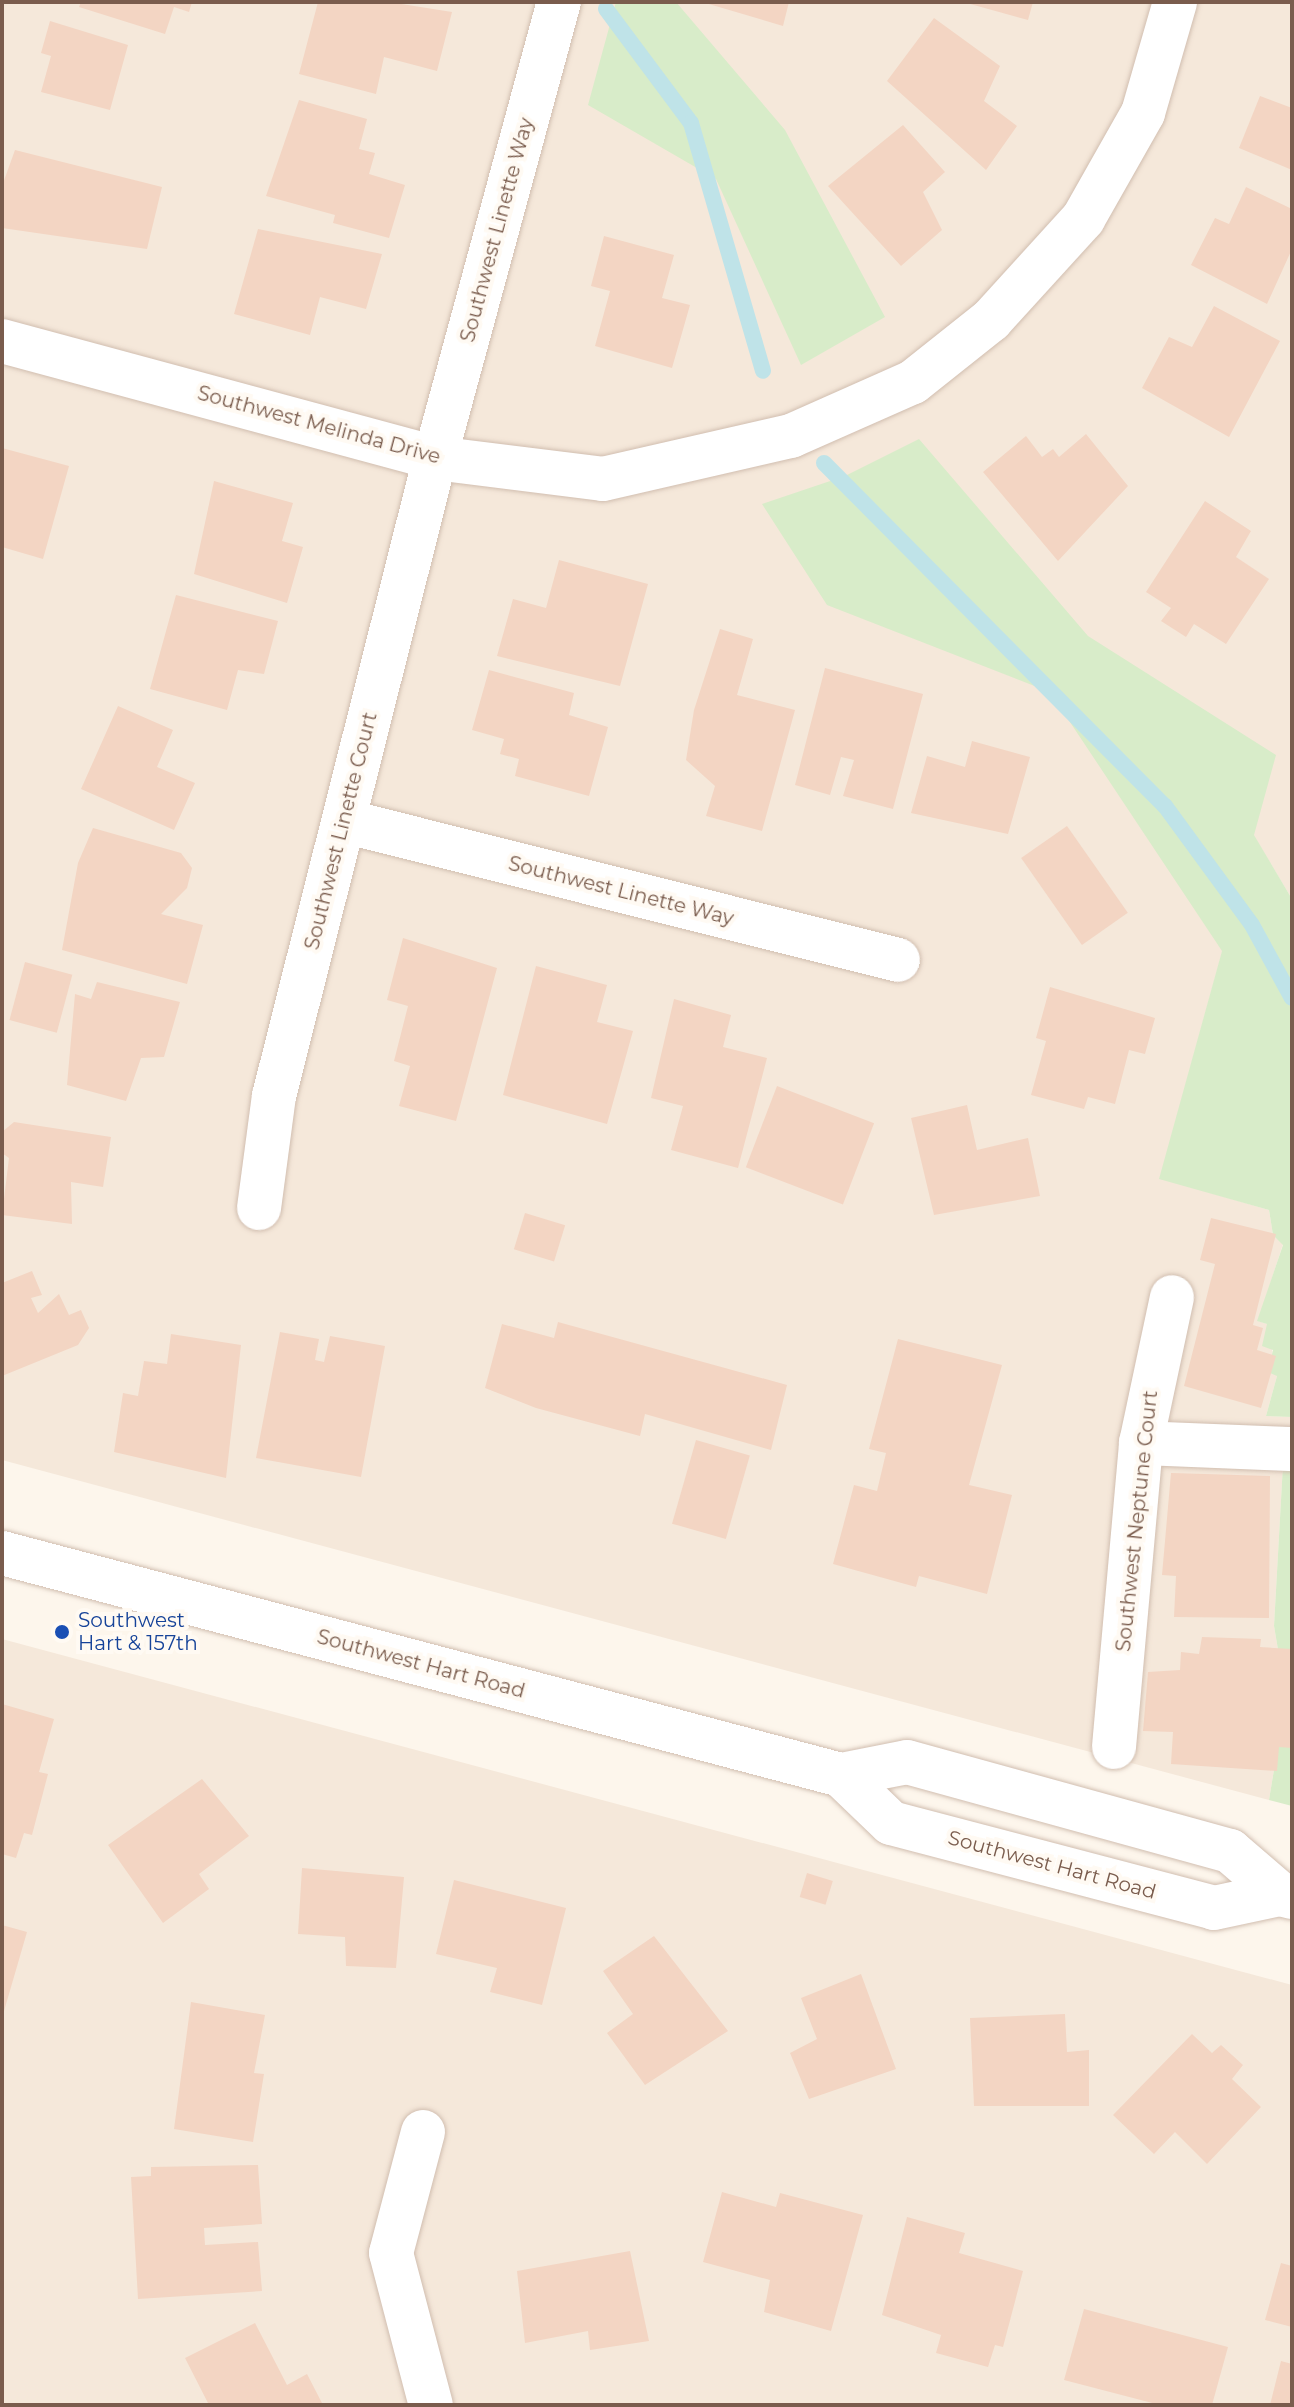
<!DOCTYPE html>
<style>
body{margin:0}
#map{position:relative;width:1294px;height:2407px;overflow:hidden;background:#fdf6ec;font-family:Montserrat,sans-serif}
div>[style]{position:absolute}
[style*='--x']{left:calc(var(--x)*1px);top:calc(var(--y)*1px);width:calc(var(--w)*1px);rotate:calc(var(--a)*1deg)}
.residential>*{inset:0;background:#f5e8da}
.green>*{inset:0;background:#d8ecc9}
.stream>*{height:16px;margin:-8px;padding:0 8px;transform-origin:8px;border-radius:8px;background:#bfe3e8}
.building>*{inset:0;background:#f3d5c3;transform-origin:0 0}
.roads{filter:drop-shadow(0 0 2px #d1beb0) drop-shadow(0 0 2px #d1beb0)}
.minor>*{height:44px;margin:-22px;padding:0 22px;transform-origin:22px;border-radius:22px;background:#fff}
.secondary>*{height:44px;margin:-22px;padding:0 22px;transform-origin:22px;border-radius:22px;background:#fff}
.dots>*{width:22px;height:22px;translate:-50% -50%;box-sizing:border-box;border:4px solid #fffaf3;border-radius:50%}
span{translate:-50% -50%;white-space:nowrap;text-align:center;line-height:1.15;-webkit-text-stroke:8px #fffaf3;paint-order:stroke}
.street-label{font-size:20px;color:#7a5c4d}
.transit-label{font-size:20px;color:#164399}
.left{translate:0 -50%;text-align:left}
.frame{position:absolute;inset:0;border:4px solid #7a5c4d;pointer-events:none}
</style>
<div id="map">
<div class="residential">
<div style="clip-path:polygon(2px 2px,1292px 2px,1292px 899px,1254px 836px,1160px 1178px,1269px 1210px,1273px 1235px,1283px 1244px,1258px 1321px,1267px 1324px,1277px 1376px,1266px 1416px,1292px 1417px,1292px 1464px,1283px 1465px,1274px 1626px,1286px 1697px,1269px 1800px,2px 1460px)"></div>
<div style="clip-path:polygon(2px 1639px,1292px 1985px,1292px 2405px,2px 2405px)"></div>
</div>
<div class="green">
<div style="clip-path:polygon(616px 2px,676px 2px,785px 130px,885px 317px,801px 365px,716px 179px,588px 105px)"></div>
<div style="clip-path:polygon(919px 439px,1088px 636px,1276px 755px,1254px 835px,1292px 899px,1292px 1417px,1266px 1416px,1277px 1376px,1268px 1372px,1273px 1350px,1262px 1346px,1267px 1324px,1257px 1321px,1283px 1245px,1273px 1235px,1269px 1210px,1159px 1179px,1222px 951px,1050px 692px,827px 605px,762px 504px,845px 476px)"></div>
<div style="clip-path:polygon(1283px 1464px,1292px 1464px,1292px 1806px,1269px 1800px,1286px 1697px,1274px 1626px)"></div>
</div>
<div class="stream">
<div style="--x:606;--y:9;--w:142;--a:53.3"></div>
<div style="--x:691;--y:123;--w:258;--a:73.8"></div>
<div style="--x:824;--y:463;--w:484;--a:45.2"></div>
<div style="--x:1165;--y:806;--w:147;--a:53.8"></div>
<div style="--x:1252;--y:925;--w:83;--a:61.3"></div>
</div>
<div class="building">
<div style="clip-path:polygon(81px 2px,192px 2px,189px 12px,174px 7px,165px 34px,79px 7px)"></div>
<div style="clip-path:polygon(318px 2px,389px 2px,452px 12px,437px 71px,384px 57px,376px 94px,299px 74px)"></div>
<div style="clip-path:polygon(702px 2px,789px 2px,783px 26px)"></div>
<div style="clip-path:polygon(963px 2px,1033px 2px,1028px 20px)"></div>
<div style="clip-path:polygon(934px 18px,1000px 66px,984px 101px,1017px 126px,986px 170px,887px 81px)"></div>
<div style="clip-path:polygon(50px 21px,128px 45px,110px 110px,41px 92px,51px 56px,41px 53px)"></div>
<div style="clip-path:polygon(1260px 96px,1292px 108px,1292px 170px,1239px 148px)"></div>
<div style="clip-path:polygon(299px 100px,367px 119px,359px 149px,375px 153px,369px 174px,405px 185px,389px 238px,333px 223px,335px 215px,266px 196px)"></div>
<div style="clip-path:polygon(903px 125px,945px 172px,923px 192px,942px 230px,901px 266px,828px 186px)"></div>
<div style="clip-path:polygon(15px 150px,162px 187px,147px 249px,2px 228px,2px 186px)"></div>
<div style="clip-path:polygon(1246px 187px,1292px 209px,1292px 249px,1267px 304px,1191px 265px,1215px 218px,1229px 224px)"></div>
<div style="clip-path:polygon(258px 229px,382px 254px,366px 309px,320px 297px,310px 335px,234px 314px)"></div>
<div style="clip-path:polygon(604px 236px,674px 255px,662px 298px,690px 305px,672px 368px,595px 346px,610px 291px,591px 286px)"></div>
<div style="clip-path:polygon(1214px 306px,1280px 341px,1229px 437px,1142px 388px,1169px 337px,1192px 347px)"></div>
<div style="clip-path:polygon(1086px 434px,1128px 486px,1058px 561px,983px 472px,1026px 436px,1042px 457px,1053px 449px,1059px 457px)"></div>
<div style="clip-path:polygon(2px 448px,69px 466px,43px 559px,2px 547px)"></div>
<div style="clip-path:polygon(214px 481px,293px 503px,282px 541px,303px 547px,287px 603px,194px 574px)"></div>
<div style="clip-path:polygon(1205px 501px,1251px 531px,1236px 557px,1269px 579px,1226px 644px,1194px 624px,1186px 637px,1161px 621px,1171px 608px,1146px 592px)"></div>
<div style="clip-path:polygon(559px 560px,648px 584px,620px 686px,497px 656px,513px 599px,546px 608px)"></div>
<div style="clip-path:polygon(176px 595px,278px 621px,264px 674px,238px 670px,227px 710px,150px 689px)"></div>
<div style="clip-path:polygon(720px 629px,753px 639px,737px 695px,795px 710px,762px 831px,706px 816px,715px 786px,686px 760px,694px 710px)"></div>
<div style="clip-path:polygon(825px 668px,923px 694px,893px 809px,843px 796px,854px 760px,841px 757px,830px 795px,795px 785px)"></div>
<div style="clip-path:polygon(489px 670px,574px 693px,569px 715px,608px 727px,589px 796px,515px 776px,519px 759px,500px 754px,504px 739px,472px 730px)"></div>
<div style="clip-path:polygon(118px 706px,173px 730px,157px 767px,195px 783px,174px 830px,81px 789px)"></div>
<div style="clip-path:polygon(972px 741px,1030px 757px,1008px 834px,911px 813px,927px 756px,965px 767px)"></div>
<div style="left:1067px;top:826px;width:106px;height:56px;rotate:55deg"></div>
<div style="clip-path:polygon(93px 828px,181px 853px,192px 868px,187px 888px,161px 914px,203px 925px,187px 984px,62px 950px,78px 863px)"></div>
<div style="clip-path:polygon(403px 938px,497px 968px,456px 1121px,399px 1106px,410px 1066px,394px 1061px,408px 1006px,387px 1000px)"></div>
<div style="left:25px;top:962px;width:49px;height:60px;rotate:15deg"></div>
<div style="clip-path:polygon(536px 966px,607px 985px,597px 1022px,633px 1031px,607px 1124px,503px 1095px)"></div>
<div style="clip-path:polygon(97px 982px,180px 1002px,164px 1057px,141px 1058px,126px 1101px,67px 1085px,75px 994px,91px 999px)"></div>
<div style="clip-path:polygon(1050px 987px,1155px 1018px,1145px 1054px,1129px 1050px,1115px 1104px,1088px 1097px,1084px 1109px,1031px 1095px,1046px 1041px,1036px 1038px)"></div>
<div style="clip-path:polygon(674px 999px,731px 1015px,723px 1047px,767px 1058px,738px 1168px,671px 1150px,683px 1106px,651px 1098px)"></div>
<div style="left:777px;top:1086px;width:104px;height:87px;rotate:21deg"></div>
<div style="clip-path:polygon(967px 1105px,977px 1150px,1028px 1138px,1040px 1196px,934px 1215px,911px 1118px)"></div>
<div style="clip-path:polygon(14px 1122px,111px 1137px,103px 1187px,71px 1182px,72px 1224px,2px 1215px,9px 1158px,2px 1153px,2px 1132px)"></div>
<div style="left:525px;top:1213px;width:42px;height:38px;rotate:17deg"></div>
<div style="clip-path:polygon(1211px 1218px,1276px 1234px,1253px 1325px,1263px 1328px,1257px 1350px,1276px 1356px,1261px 1408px,1184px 1386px,1215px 1264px,1200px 1260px)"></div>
<div style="clip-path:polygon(32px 1271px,42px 1295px,31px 1298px,38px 1313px,59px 1294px,69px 1315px,81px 1310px,89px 1328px,78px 1345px,2px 1376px,2px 1283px)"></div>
<div style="clip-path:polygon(558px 1322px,787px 1385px,771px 1450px,645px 1414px,640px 1436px,536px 1408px,485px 1388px,502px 1324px,554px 1338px)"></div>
<div style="clip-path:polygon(280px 1332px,319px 1339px,315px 1360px,324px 1362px,330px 1336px,385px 1346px,361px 1477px,256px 1458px)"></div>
<div style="clip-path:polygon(171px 1334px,241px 1345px,226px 1478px,114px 1452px,123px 1393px,138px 1396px,144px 1361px,167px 1364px)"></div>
<div style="clip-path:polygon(898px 1339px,1002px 1365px,969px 1485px,1012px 1495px,987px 1594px,919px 1576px,916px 1587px,833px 1564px,854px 1485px,877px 1491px,886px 1453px,869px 1449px)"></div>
<div style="left:696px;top:1440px;width:56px;height:87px;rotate:16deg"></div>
<div style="clip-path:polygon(1171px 1473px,1270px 1476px,1269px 1618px,1174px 1617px,1176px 1576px,1162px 1575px)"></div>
<div style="clip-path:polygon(1202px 1637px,1261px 1639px,1260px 1647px,1292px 1649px,1292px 1748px,1279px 1747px,1277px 1771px,1171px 1764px,1173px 1732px,1143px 1731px,1148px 1672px,1180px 1670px,1181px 1652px,1199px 1654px)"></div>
<div style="clip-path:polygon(2px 1704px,54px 1719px,39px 1772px,48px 1774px,32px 1835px,24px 1833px,16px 1858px,2px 1854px)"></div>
<div style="clip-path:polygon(202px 1779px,249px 1836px,199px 1874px,209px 1889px,163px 1923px,108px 1845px)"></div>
<div style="clip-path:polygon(302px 1868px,404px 1877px,396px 1968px,346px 1966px,345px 1937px,298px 1934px)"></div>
<div style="left:807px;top:1873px;width:27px;height:25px;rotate:17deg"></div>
<div style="clip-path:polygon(454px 1880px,566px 1908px,542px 2005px,490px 1992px,497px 1968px,436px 1954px)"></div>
<div style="clip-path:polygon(2px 1925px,27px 1932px,2px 2018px)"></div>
<div style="clip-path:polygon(654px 1936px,728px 2031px,645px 2085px,607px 2033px,633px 2014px,603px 1971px)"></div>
<div style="clip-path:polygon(861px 1974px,896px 2069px,809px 2099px,790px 2053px,817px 2039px,801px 1998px)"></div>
<div style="clip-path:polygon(191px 2002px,265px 2015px,254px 2073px,264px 2074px,253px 2142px,174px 2129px)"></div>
<div style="clip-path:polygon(1065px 2014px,1067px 2052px,1089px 2050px,1089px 2106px,974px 2106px,970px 2018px)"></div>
<div style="clip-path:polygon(1192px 2034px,1212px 2053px,1221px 2045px,1243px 2065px,1232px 2079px,1261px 2107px,1207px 2164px,1175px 2132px,1154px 2154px,1113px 2115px)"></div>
<div style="clip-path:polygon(258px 2165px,262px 2224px,204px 2228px,205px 2245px,258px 2242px,262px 2291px,138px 2299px,131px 2177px,151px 2176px,151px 2167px)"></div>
<div style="clip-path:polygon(722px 2192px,776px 2207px,780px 2193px,863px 2215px,831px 2331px,764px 2312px,770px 2280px,703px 2262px)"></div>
<div style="clip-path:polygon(907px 2217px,965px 2233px,959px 2253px,1023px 2271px,1003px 2347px,995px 2345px,988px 2367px,936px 2353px,941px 2335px,882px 2315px)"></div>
<div style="clip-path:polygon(630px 2251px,649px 2341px,590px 2350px,588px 2331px,525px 2343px,517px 2271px)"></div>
<div style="clip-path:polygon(1281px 2263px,1292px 2266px,1292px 2327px,1265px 2320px)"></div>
<div style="clip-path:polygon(1084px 2309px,1228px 2347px,1212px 2405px,1160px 2405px,1064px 2380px)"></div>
<div style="clip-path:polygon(255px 2323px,287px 2385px,307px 2374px,323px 2405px,209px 2405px,185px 2358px)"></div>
<div style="clip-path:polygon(1281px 2361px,1292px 2364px,1292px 2405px,1270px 2405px)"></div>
</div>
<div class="roads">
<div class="minor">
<div style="--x:2;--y:341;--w:449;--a:15.1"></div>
<div style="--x:435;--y:458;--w:169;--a:7.1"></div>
<div style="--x:603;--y:479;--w:193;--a:-12.9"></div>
<div style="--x:791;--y:436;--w:133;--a:-23.9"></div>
<div style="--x:913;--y:382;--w:100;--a:-38.5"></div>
<div style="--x:991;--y:320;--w:137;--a:-47.7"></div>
<div style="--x:1083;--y:219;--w:122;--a:-60.5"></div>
<div style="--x:1143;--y:113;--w:116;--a:-73.9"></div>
<div style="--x:344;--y:821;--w:571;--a:14.08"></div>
<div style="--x:259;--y:1208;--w:113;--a:-82.4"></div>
<div style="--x:274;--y:1096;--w:658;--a:-75.84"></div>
<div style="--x:435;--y:458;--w:473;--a:-74.8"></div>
<div style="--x:1141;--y:1443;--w:151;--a:2.3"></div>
<div style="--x:1114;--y:1747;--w:305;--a:-84.9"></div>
<div style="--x:1141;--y:1443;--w:149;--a:-78"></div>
<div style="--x:423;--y:2132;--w:125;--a:104.8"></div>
<div style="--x:391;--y:2253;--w:157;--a:75.3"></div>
</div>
<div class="secondary">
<div style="--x:2;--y:1553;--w:868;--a:14.82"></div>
<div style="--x:841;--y:1775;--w:67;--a:-11.1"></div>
<div style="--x:907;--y:1762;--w:335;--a:15.4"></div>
<div style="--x:1230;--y:1851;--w:66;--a:40.7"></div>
<div style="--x:1280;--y:1894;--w:12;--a:14"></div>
<div style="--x:841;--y:1775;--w:69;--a:43.8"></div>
<div style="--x:891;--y:1823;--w:334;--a:14.7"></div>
<div style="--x:1214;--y:1908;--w:67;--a:-12"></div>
</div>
</div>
<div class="dots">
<div style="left:62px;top:1632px;background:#1a4fb4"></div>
</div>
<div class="street-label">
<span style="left:497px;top:230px;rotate:-75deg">Southwest Linette Way</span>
<span style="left:319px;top:425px;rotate:15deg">Southwest Melinda Drive</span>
<span style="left:341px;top:831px;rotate:-76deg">Southwest Linette Court</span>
<span style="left:621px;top:891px;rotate:14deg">Southwest Linette Way</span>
<span style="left:1137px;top:1521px;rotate:-84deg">Southwest Neptune Court</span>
<span style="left:421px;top:1664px;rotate:15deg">Southwest Hart Road</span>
<span style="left:1052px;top:1865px;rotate:15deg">Southwest Hart Road</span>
</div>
<div class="transit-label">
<span class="left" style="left:78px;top:1632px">Southwest<br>Hart &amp; 157th</span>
</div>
<div class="frame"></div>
</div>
